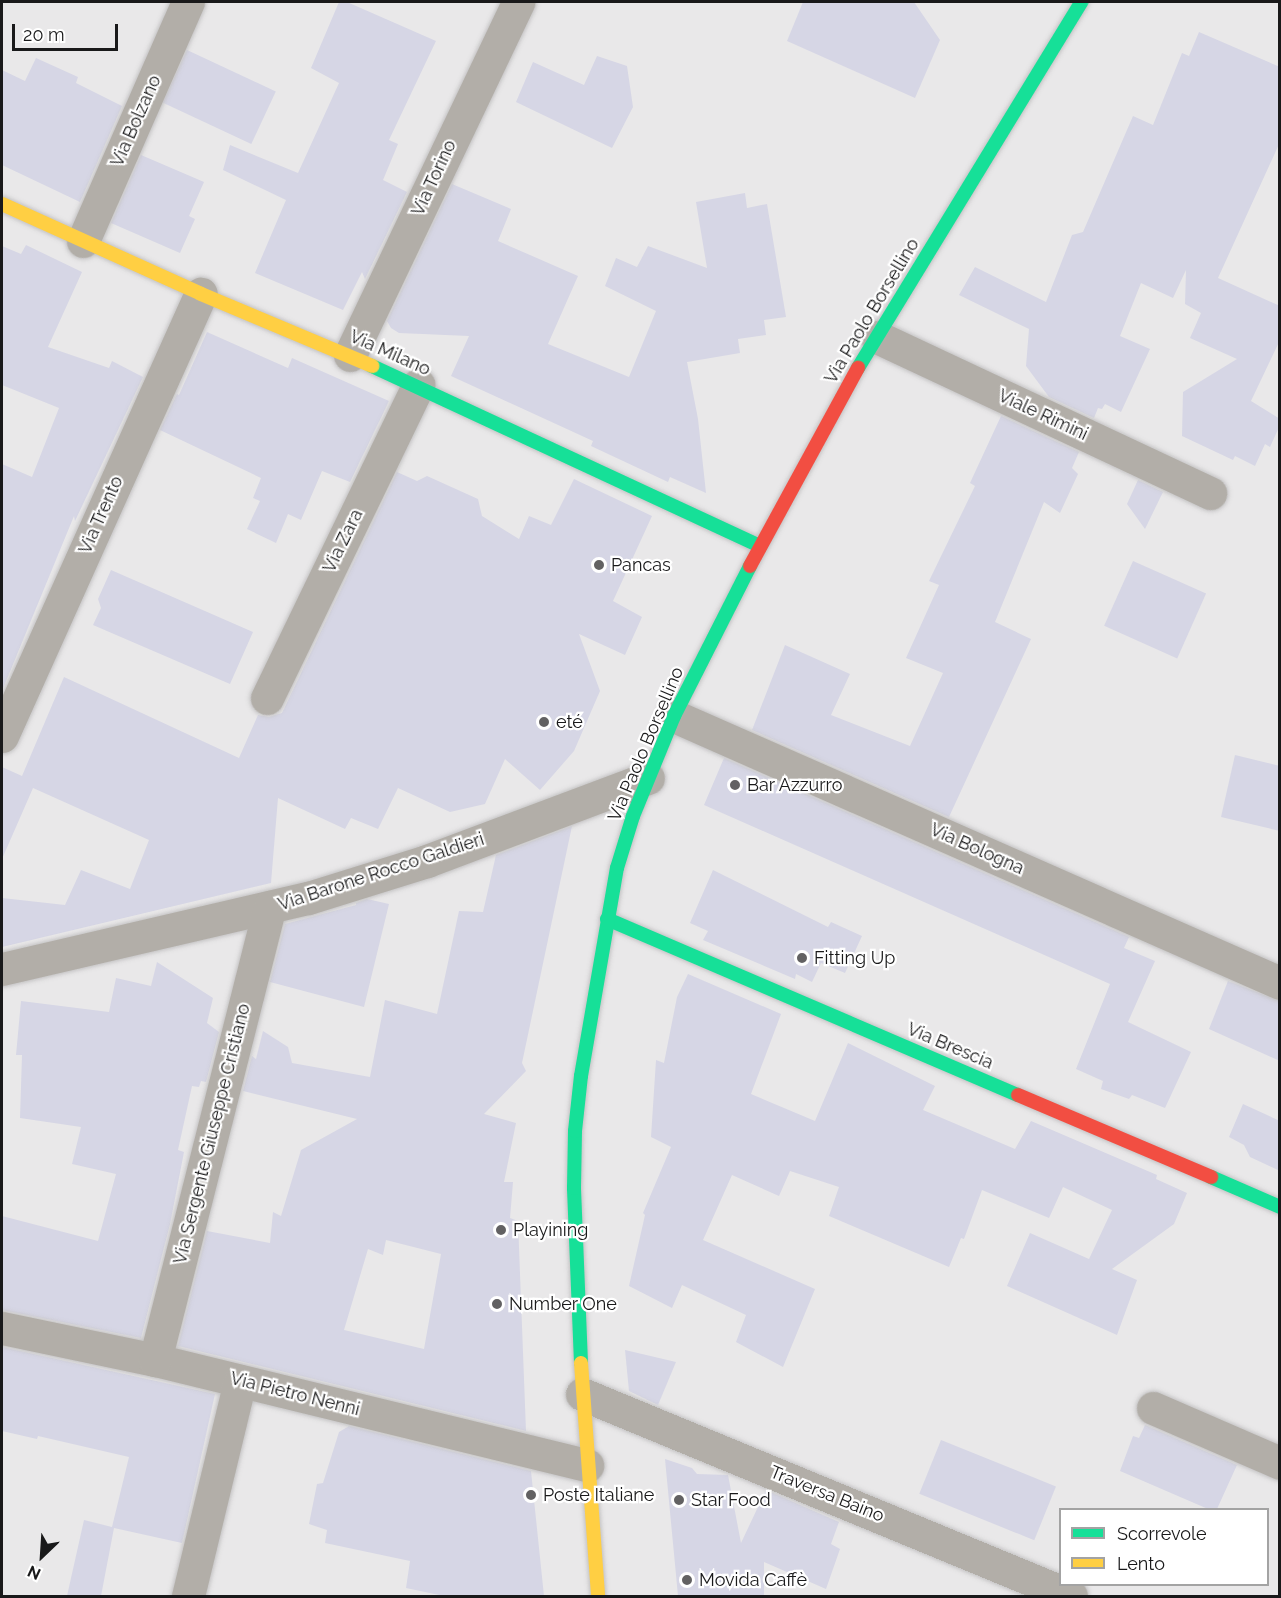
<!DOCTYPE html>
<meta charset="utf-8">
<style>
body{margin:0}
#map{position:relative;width:1281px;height:1598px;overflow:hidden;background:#e9e8e9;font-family:Raleway,sans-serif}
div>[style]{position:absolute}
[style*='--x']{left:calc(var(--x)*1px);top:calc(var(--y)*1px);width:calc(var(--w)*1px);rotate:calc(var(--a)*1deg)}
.building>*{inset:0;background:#d6d6e5;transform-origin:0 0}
.roads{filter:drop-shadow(0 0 2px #c4c3c4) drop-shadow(0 0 2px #c4c3c4)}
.street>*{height:33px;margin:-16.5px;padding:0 16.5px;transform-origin:16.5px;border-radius:16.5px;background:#b2aea8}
.fast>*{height:14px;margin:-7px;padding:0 7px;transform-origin:7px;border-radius:7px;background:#16e098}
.slow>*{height:14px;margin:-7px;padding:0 7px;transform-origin:7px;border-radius:7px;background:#ffcf43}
.jam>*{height:14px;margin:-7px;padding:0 7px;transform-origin:7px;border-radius:7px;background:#f24e42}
.dots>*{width:16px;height:16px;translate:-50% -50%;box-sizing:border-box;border:3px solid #fff;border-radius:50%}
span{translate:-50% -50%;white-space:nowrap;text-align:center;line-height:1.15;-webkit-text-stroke:4.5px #fff;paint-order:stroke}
.street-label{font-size:18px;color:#19191a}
.poi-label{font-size:18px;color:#19191a}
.left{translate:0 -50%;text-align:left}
.frame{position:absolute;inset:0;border:3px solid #19191a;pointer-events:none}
.legend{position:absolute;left:1059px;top:1508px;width:210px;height:78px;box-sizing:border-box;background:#fff;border:2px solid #a3a3a3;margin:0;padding:8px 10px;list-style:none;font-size:18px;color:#19191a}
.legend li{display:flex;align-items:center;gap:12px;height:30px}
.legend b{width:30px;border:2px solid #a3a3a3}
.north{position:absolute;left:12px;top:1526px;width:60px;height:60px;-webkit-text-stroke:4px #fff;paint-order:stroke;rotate:205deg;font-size:16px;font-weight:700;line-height:24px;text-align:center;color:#19191a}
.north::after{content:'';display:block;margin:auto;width:21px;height:27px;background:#19191a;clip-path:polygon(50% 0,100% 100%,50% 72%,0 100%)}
.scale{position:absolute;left:12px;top:24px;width:106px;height:27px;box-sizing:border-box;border:3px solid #19191a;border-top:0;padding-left:8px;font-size:18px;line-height:21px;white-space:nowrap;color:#19191a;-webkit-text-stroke:4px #fff;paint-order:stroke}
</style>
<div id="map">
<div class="building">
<div style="clip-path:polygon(339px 2px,347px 2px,436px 41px,389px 140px,398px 144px,383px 180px,407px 192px,365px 279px,362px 272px,343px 310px,255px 273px,286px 200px,223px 170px,230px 145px,298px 173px,339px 83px,311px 68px)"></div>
<div style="clip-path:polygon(803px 2px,914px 2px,940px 40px,915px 98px,787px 41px)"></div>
<div style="clip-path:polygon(1199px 32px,1280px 67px,1280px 142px,1218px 278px,1280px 306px,1280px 340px,1251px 401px,1280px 419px,1280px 425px,1270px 447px,1265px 444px,1255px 466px,1235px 456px,1233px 460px,1182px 436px,1183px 392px,1237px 359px,1190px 338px,1201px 313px,1185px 304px,1186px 270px,1173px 298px,1141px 283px,1120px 336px,1150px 349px,1121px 412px,1105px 404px,1102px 409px,1098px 408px,1094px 418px,1049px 397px,1026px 366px,1029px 329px,959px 295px,975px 267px,1046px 302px,1072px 235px,1083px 232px,1133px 116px,1153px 125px,1182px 53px,1189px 56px)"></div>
<div style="left:187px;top:50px;width:98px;height:58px;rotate:25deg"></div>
<div style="clip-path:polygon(597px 56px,627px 66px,633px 107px,612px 148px,516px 102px,533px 62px,584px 85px)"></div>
<div style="clip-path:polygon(36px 58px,78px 77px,76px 83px,122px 106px,80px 202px,2px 165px,2px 70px,25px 81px)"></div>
<div style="clip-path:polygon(141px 155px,204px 182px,189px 216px,195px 219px,180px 253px,111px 223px)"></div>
<div style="clip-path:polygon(452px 184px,511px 209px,498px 241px,578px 276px,548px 344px,629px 377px,656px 311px,605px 286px,616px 258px,637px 267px,648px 246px,707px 268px,696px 202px,745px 193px,747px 208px,767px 204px,786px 317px,764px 320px,766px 335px,738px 339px,740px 353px,687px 362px,698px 419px,706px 493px,670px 477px,668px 482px,591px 446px,593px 441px,451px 376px,469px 336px,399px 333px,391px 328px,387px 321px)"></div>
<div style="clip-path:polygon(26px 245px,82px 272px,48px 347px,109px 368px,112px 361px,143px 377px,75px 521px,74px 516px,2px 691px,2px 464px,32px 477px,59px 408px,2px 385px,2px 246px,21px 254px)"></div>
<div style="clip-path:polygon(207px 332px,288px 368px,292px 358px,389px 401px,350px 482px,322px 471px,301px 520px,288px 514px,276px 543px,247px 529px,260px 501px,253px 498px,261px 478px,160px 430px,177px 394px,179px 395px)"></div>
<div style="clip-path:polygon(1001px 416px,1079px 452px,1072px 468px,1078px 474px,1060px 513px,1044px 502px,995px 622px,1031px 639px,949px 817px,752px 730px,785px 645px,850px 674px,831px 715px,910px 746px,943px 673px,906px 658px,939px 585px,929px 581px,975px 486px,970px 483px)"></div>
<div style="clip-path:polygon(397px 472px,417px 481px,427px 476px,478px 499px,482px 516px,519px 539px,529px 516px,551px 525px,574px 479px,652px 516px,613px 601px,642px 617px,625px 655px,579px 634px,600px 691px,574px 751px,540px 790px,505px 759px,485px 804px,450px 812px,398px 788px,378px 829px,351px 818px,345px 829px,278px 798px,271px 883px,2px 947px,2px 898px,65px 905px,81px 870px,130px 889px,149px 840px,33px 788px,2px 859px,2px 767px,22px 776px,64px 677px,239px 758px,258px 715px,269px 717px,282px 713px)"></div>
<div style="clip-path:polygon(1138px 480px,1163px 492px,1145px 529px,1127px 504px)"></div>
<div style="left:1133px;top:561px;width:80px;height:71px;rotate:24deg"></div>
<div style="clip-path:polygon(111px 570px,253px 632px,230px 684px,93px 625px,101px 608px,98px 599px)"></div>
<div style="clip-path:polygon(1235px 755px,1280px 766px,1280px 831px,1221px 817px)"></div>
<div style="clip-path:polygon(724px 758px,1129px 937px,1124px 948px,1155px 961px,1128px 1022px,1191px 1052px,1165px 1108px,1132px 1095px,1129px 1099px,1101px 1089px,1103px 1081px,1076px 1069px,1110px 984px,704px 805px)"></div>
<div style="clip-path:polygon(evenodd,572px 826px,522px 1063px,526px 1071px,484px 1114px,516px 1123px,504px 1182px,513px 1182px,510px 1218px,518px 1221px,526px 1431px,178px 1346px,207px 1231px,270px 1243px,273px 1212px,281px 1216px,301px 1150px,357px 1119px,243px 1091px,252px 1056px,256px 1059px,263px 1031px,288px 1047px,292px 1063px,370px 1077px,385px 1000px,437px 1014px,459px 911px,483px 912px,496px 855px,572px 826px,386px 1240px,441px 1254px,424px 1349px,344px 1330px,368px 1249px,383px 1255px,386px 1240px)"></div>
<div style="clip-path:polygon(713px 870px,828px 927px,831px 922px,862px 936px,845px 973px,821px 963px,812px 982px,796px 974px,795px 979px,703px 940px,708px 931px,690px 923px)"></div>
<div style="clip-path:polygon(367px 899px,389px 904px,364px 1007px,270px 982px,285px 924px,356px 905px,356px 903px)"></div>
<div style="clip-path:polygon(157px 962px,213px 998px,207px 1023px,219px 1032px,206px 1082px,201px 1081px,199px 1087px,192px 1086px,178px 1150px,184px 1152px,170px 1224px,141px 1338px,2px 1310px,2px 1216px,98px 1241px,116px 1174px,72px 1164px,81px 1127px,20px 1118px,22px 1055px,16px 1055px,21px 1001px,109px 1012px,116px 978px,151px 986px)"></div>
<div style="clip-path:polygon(688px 974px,781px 1014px,751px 1094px,815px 1121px,848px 1043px,935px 1086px,923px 1110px,1015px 1149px,1031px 1121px,1157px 1175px,1156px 1179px,1187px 1193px,1174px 1224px,1112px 1269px,1137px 1280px,1117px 1335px,1007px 1286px,1030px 1233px,1089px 1259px,1112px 1210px,1063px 1187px,1049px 1218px,982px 1190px,964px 1239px,961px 1238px,949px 1267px,829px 1216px,839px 1187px,790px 1171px,779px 1196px,732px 1175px,703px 1240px,815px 1289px,783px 1367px,736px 1342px,746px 1315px,682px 1285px,672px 1308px,629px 1286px,645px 1215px,643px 1213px,671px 1147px,651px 1137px,656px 1060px,664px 1063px,677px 997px)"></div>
<div style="clip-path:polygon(1228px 981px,1280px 1001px,1280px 1061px,1209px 1029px)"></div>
<div style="clip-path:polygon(1243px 1104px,1280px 1121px,1280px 1171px,1250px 1157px,1244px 1145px,1229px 1137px)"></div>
<div style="clip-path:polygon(2px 1347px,215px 1394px,182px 1543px,114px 1528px,101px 1596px,67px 1596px,84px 1520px,112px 1527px,129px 1457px,38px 1436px,37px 1439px,2px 1431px)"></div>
<div style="clip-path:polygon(625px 1350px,676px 1362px,658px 1405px,629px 1391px)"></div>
<div style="clip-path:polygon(1145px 1425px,1237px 1465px,1217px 1509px,1208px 1509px,1120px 1471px,1133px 1436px,1139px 1438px)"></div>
<div style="clip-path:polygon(349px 1426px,531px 1471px,544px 1596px,444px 1596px,406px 1588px,410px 1561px,325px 1543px,327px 1530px,309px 1524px,317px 1484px,323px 1483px,339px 1432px)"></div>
<div style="left:941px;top:1440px;width:124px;height:58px;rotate:22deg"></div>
<div style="clip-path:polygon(665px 1459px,692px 1468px,697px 1474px,728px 1475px,741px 1543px,766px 1490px,839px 1522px,831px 1544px,840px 1549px,826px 1589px,764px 1562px,764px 1596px,678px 1596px)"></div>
</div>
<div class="roads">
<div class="street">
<div style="--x:83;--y:241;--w:261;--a:-66.3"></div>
<div style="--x:877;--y:337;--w:368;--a:25.1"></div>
<div style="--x:350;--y:355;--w:391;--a:-64.5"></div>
<div style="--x:267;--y:698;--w:348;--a:-64.2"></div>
<div style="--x:674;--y:716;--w:662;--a:23.78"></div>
<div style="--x:2;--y:736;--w:485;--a:-65.8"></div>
<div style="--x:2;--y:969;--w:314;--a:-13.1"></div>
<div style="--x:308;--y:898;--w:125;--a:-17.3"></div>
<div style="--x:427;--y:861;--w:236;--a:-20.6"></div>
<div style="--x:2;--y:1328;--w:156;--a:11.8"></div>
<div style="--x:155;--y:1360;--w:445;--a:13.7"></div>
<div style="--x:155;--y:1360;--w:467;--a:-75.8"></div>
<div style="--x:582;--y:1394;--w:529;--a:22.44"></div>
<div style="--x:1153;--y:1408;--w:138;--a:23.4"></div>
<div style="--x:188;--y:1596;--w:221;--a:-76.4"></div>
</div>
<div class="fast">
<div style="--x:372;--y:366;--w:428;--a:24.9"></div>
<div style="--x:858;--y:368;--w:429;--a:-58.6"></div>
<div style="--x:607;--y:919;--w:447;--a:23.2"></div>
<div style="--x:1211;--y:1177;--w:75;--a:23.5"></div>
<div style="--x:581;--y:1363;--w:175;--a:-92.3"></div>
<div style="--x:574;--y:1188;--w:57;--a:-89"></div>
<div style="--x:575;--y:1131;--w:55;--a:-83.8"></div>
<div style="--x:581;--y:1076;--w:211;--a:-80.2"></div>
<div style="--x:617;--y:868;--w:54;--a:-72.9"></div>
<div style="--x:633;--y:816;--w:108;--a:-67.7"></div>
<div style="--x:674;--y:716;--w:168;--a:-63.1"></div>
</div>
<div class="slow">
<div style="--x:2;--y:204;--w:218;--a:24.3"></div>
<div style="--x:201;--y:294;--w:186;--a:22.8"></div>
<div style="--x:581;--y:1363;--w:234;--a:85.8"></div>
</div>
<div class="jam">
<div style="--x:750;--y:566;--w:226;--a:-61.4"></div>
<div style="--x:1018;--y:1095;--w:210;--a:23"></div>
</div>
</div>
<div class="dots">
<div style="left:599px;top:565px;background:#626162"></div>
<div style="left:544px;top:722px;background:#626162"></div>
<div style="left:735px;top:785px;background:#626162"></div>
<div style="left:802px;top:958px;background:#626162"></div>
<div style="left:501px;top:1230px;background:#626162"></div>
<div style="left:497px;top:1304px;background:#626162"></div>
<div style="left:531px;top:1495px;background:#626162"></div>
<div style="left:679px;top:1500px;background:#626162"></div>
<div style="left:687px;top:1580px;background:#626162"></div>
</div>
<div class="street-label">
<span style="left:136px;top:121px;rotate:-66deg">Via Bolzano</span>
<span style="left:434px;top:178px;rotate:-65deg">Via Torino</span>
<span style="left:872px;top:311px;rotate:-59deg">Via Paolo Borsellino</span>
<span style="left:390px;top:353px;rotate:24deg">Via Milano</span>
<span style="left:1043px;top:415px;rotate:25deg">Viale Rimini</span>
<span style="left:101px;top:515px;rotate:-66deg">Via Trento</span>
<span style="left:343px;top:541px;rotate:-64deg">Via Zara</span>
<span style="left:646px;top:744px;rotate:-67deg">Via Paolo Borsellino</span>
<span style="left:977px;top:849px;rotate:24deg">Via Bologna</span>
<span style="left:381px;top:872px;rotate:-18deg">Via Barone Rocco Galdieri</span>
<span style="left:950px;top:1046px;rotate:23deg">Via Brescia</span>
<span style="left:212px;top:1134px;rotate:-76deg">Via Sergente Giuseppe Cristiano</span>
<span style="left:295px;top:1394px;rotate:14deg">Via Pietro Nenni</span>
<span style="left:827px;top:1494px;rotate:22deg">Traversa Baino</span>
</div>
<div class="poi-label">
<span class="left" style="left:611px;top:565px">Pancas</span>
<span class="left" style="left:556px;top:722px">eté</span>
<span class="left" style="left:747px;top:785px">Bar Azzurro</span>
<span class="left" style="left:814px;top:958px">Fitting Up</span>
<span class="left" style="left:513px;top:1230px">Playining</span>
<span class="left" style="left:509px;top:1304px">Number One</span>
<span class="left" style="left:543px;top:1495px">Poste Italiane</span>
<span class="left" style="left:691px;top:1500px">Star Food</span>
<span class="left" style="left:699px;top:1580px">Movida Caffè</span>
</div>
<div class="frame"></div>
<ul class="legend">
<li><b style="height:8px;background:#16e098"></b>Scorrevole</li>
<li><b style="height:8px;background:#ffcf43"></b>Lento</li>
</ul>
<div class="north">N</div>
<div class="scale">20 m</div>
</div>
